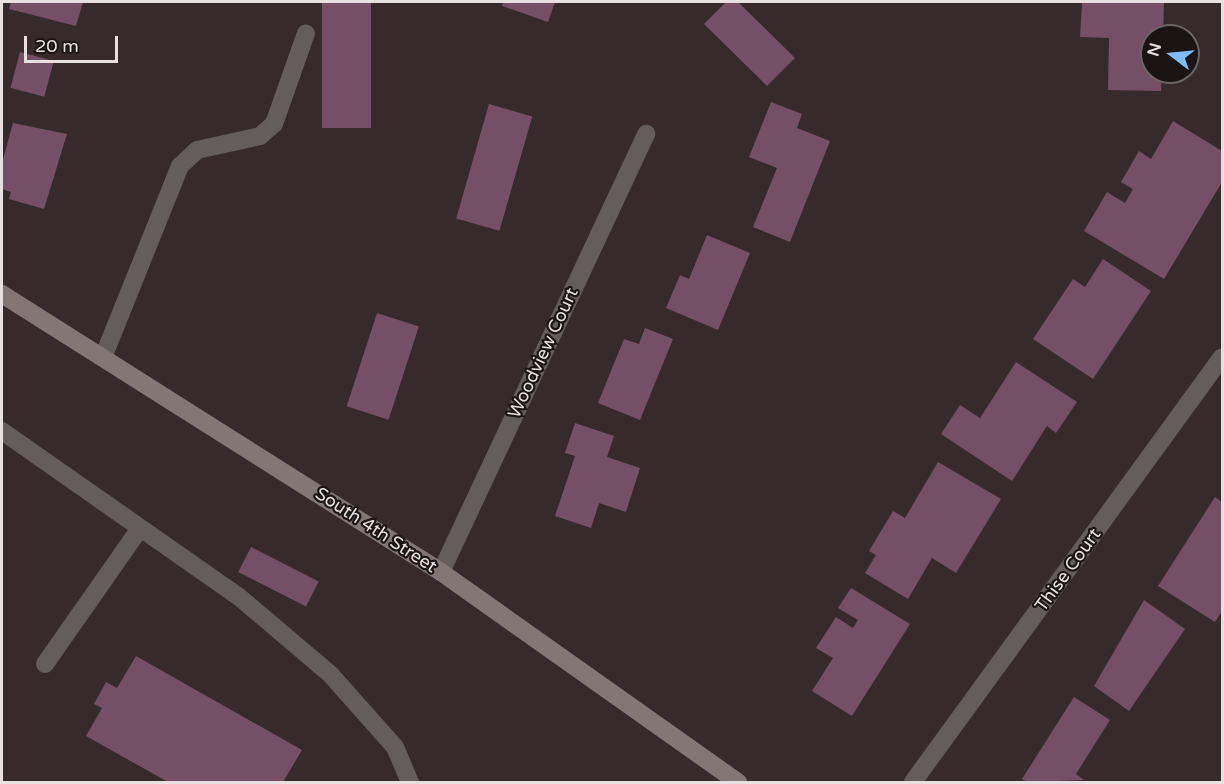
<!DOCTYPE html>
<style>
body{margin:0}
#map{position:relative;width:1224px;height:784px;overflow:hidden;background:#372a2c;font-family:"Varela Round",sans-serif}
div>[style]{position:absolute}
[style*='--x']{left:calc(var(--x)*1px);top:calc(var(--y)*1px);width:calc(var(--w)*1px);rotate:calc(var(--a)*1deg)}
.building>*{inset:0;background:#754f66;transform-origin:0 0}
.lane>*{height:18px;margin:-9px;padding:0 9px;transform-origin:9px;border-radius:9px;background:#645d5c}
.street>*{height:18px;margin:-9px;padding:0 9px;transform-origin:9px;border-radius:9px;background:#645d5c}
.secondary>*{height:18px;margin:-9px;padding:0 9px;transform-origin:9px;border-radius:9px;background:#827775}
span{translate:-50% -50%;white-space:nowrap;text-align:center;line-height:1.15;-webkit-text-stroke:4.5px #1a1415;paint-order:stroke}
.street-label{font-size:18px;color:#e8dfe0}
.frame{position:absolute;inset:0;border:3px solid #e8dfe0;pointer-events:none}
.north{position:absolute;left:1140px;top:24px;width:60px;height:60px;box-sizing:border-box;background:#1a1415;border:2px solid #6c6566;border-radius:50%;rotate:286deg;font-size:16px;font-weight:700;line-height:24px;text-align:center;color:#e8dfe0}
.north::after{content:'';display:block;margin:auto;width:21px;height:27px;background:#7fbdfa;clip-path:polygon(50% 0,100% 100%,50% 72%,0 100%)}
.scale{position:absolute;left:24px;top:36px;width:94px;height:27px;box-sizing:border-box;border:3px solid #e8dfe0;border-top:0;padding-left:8px;font-size:18px;line-height:21px;white-space:nowrap;color:#e8dfe0;-webkit-text-stroke:4px #1a1415;paint-order:stroke}
</style>
<div id="map">
<div class="building">
<div style="clip-path:polygon(11px 2px,83px 2px,76px 26px,9px 9px)"></div>
<div style="left:322px;top:2px;width:49px;height:126px"></div>
<div style="clip-path:polygon(503px 2px,555px 2px,548px 22px,502px 6px)"></div>
<div style="clip-path:polygon(726px 2px,738px 2px,795px 58px,767px 86px,704px 24px)"></div>
<div style="clip-path:polygon(1082px 2px,1164px 2px,1163px 36px,1152px 36px,1152px 72px,1162px 72px,1161px 91px,1108px 90px,1109px 38px,1080px 37px)"></div>
<div style="left:20px;top:52px;width:35px;height:37px;rotate:15deg"></div>
<div style="clip-path:polygon(771px 102px,802px 114px,797px 128px,830px 141px,790px 242px,753px 227px,777px 168px,749px 157px)"></div>
<div style="left:489px;top:104px;width:45px;height:119px;rotate:16deg"></div>
<div style="clip-path:polygon(1173px 121px,1222px 151px,1222px 182px,1164px 279px,1084px 231px,1107px 192px,1125px 203px,1133px 189px,1121px 182px,1139px 151px,1151px 159px)"></div>
<div style="clip-path:polygon(13px 123px,67px 134px,44px 209px,9px 199px,11px 192px,2px 189px,2px 163px)"></div>
<div style="clip-path:polygon(707px 235px,750px 253px,718px 330px,666px 308px,680px 275px,689px 279px)"></div>
<div style="clip-path:polygon(1103px 259px,1151px 291px,1093px 379px,1033px 339px,1073px 279px,1085px 287px)"></div>
<div style="left:377px;top:313px;width:44px;height:98px;rotate:18deg"></div>
<div style="clip-path:polygon(645px 328px,673px 339px,640px 420px,598px 403px,624px 339px,639px 344px)"></div>
<div style="clip-path:polygon(1016px 362px,1077px 402px,1056px 433px,1047px 426px,1012px 481px,941px 434px,960px 405px,980px 418px)"></div>
<div style="clip-path:polygon(575px 423px,614px 436px,607px 457px,640px 468px,626px 512px,599px 503px,591px 528px,555px 516px,575px 456px,565px 453px)"></div>
<div style="clip-path:polygon(938px 462px,1001px 499px,956px 573px,932px 558px,908px 599px,865px 573px,876px 555px,869px 551px,893px 511px,905px 518px)"></div>
<div style="clip-path:polygon(1215px 497px,1222px 502px,1222px 611px,1215px 622px,1158px 586px)"></div>
<div style="left:251px;top:547px;width:76px;height:28px;rotate:27deg"></div>
<div style="clip-path:polygon(851px 588px,910px 624px,852px 716px,812px 691px,833px 658px,816px 648px,836px 617px,853px 628px,858px 620px,838px 608px)"></div>
<div style="clip-path:polygon(1144px 600px,1185px 629px,1129px 711px,1094px 686px)"></div>
<div style="clip-path:polygon(136px 656px,302px 750px,283px 782px,168px 782px,86px 736px,102px 708px,94px 704px,106px 682px,117px 688px)"></div>
<div style="clip-path:polygon(1074px 697px,1110px 720px,1076px 774px,1084px 780px,1027px 782px,1022px 779px)"></div>
</div>
<div class="lane">
<div style="--x:104;--y:355;--w:204;--a:-68.1"></div>
<div style="--x:180;--y:166;--w:23;--a:-43"></div>
<div style="--x:197;--y:150;--w:65;--a:-12.5"></div>
<div style="--x:260;--y:136;--w:18;--a:-41"></div>
<div style="--x:274;--y:124;--w:96;--a:-70.6"></div>
<div style="--x:2;--y:431;--w:288;--a:35"></div>
<div style="--x:238;--y:596;--w:122;--a:40.3"></div>
<div style="--x:331;--y:675;--w:96;--a:48.4"></div>
<div style="--x:395;--y:747;--w:38;--a:67"></div>
<div style="--x:45;--y:664;--w:164;--a:-55"></div>
</div>
<div class="street">
<div style="--x:441;--y:572;--w:484;--a:-64.9"></div>
<div style="--x:913;--y:782;--w:525;--a:-53.98"></div>
</div>
<div class="secondary">
<div style="--x:2;--y:294;--w:520;--a:32.34"></div>
<div style="--x:441;--y:572;--w:364;--a:35.3"></div>
</div>
<div class="street-label">
<span style="left:543px;top:353px;rotate:-65deg">Woodview Court</span>
<span style="left:376px;top:530px;rotate:33deg">South 4th Street</span>
<span style="left:1068px;top:570px;rotate:-54deg">Thise Court</span>
</div>
<div class="frame"></div>
<div class="north">N</div>
<div class="scale">20 m</div>
</div>
